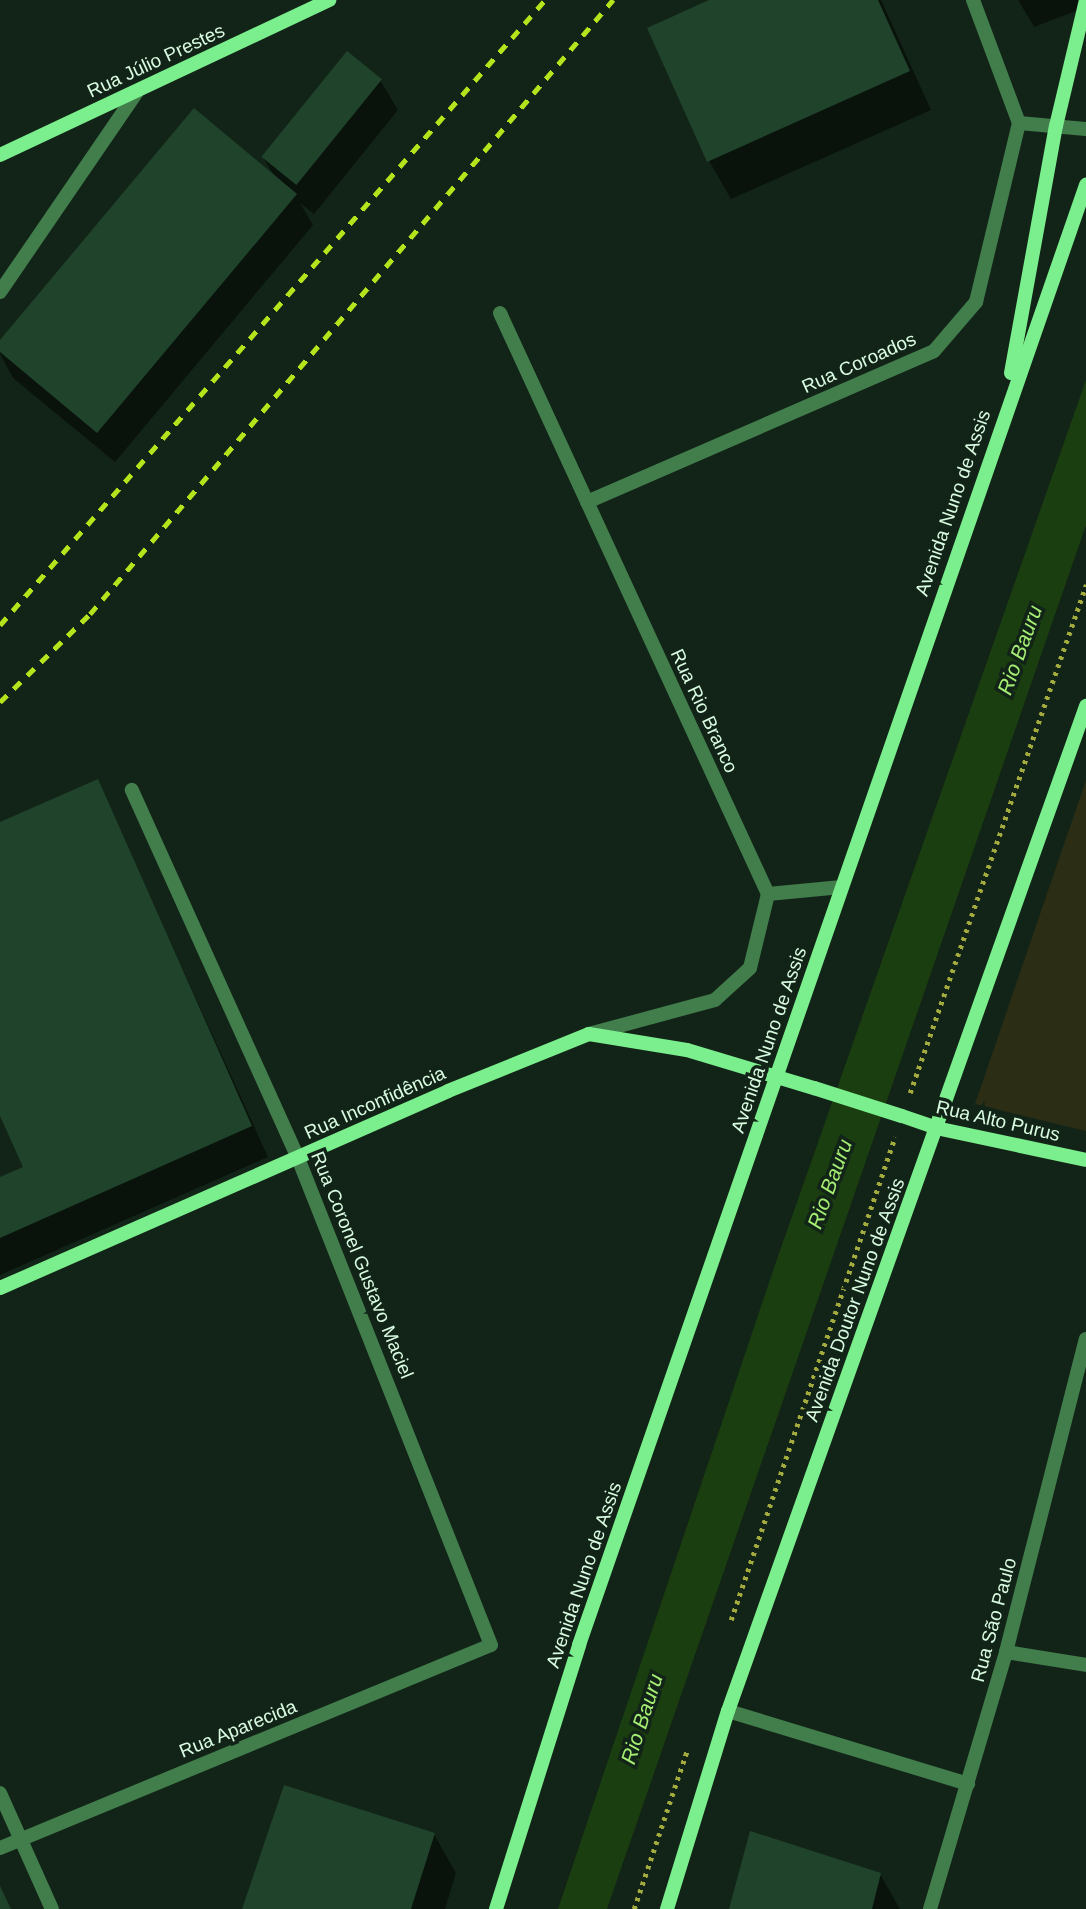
<!DOCTYPE html>
<meta charset="utf-8">
<style>
body{margin:0}
#map{position:relative;width:1086px;height:1909px;overflow:hidden;background:#122417;font-family:Arial,sans-serif}
div>[style]{position:absolute}
[style*='--x']{left:calc(var(--x)*1px);top:calc(var(--y)*1px);width:calc(var(--w)*1px);rotate:calc(var(--a)*1deg)}
.green>*{inset:0;background:#2b2d15}
.water>*{inset:0;background:#1b3e10}
.shadow>*{inset:0;background:#0007}
.building>*{inset:0;background:#20432b;transform-origin:0 0}
.path>*{height:4.5px;margin-top:-2.25px;transform-origin:0;background:repeating-linear-gradient(90deg,#a3aa3e 0 3.5px,transparent 0 8.5px)}
.lane>*{height:14px;margin:-7px;padding:0 7px;transform-origin:7px;border-radius:7px;background:#427d4c}
.street>*{height:14px;margin:-7px;padding:0 7px;transform-origin:7px;border-radius:7px;background:#427d4c}
.secondary>*{height:14px;margin:-7px;padding:0 7px;transform-origin:7px;border-radius:7px;background:#7bef8d}
.rail>*{height:5px;margin-top:-2.5px;transform-origin:0;background:repeating-linear-gradient(90deg,#b6e41c 0 10px,transparent 0 19px)}
.secondary-bridge>*{height:14px;margin:-7px;padding:0 7px;transform-origin:7px;border-radius:7px;background:#7bef8d}
span{translate:-50% -50%;white-space:nowrap;text-align:center;line-height:1.15;-webkit-text-stroke:7px #122417;paint-order:stroke}
.street-label{font-size:19px;color:#d9fbe1}
.water-label{font-size:21px;color:#a6ee73;font-style:italic}
</style>
<div id="map">
<div class="green">
<div style="clip-path:polygon(1086px 780px,1086px 1131px,975px 1104px)"></div>
</div>
<div class="water">
<div style="clip-path:polygon(1086px 380px,1086px 525px,607px 1909px,558px 1909px,776px 1262px)"></div>
</div>
<div class="shadow">
<div style="clip-path:polygon(713px 0,881px 0,931px 110px,731px 199px,709px 161px)"></div>
<div style="clip-path:polygon(1018px 0,1078px 0,1076px 11px,1034px 27px)"></div>
<div style="clip-path:polygon(380px 80px,398px 110px,314px 214px,300px 203px,313px 225px,115px 462px,13px 378px,0 354px,0 343px,275px 177px,263px 157px)"></div>
<div style="clip-path:polygon(97px 781px,268px 1157px,0 1275px,0 1179px,25px 1168px,0 1111px,0 824px)"></div>
<div style="clip-path:polygon(434px 1834px,456px 1873px,445px 1909px,244px 1909px)"></div>
<div style="clip-path:polygon(880px 1874px,900px 1909px,731px 1909px)"></div>
</div>
<div class="building">
<div style="clip-path:polygon(709px 0,878px 0,910px 71px,707px 162px,647px 28px)"></div>
<div style="left:347px;top:51px;width:45px;height:136px;rotate:39deg"></div>
<div style="clip-path:polygon(194px 108px,297px 194px,97px 433px,0 352px,0 340px)"></div>
<div style="clip-path:polygon(98px 779px,252px 1126px,0 1238px,0 1177px,23px 1167px,0 1116px,0 822px)"></div>
<div style="clip-path:polygon(284px 1785px,435px 1833px,411px 1909px,242px 1909px)"></div>
<div style="clip-path:polygon(750px 1831px,881px 1873px,872px 1909px,729px 1909px)"></div>
<div style="clip-path:polygon(0 1886px,11px 1909px,0 1909px)"></div>
</div>
<div class="path">
<div style="--x:910;--y:1093;--w:538;--a:-70.89"></div>
<div style="--x:731;--y:1620;--w:510;--a:-71.25"></div>
<div style="--x:634;--y:1909;--w:167;--a:-71.5"></div>
</div>
<div class="lane">
<div style="--x:973;--y:0;--w:131;--a:69.5"></div>
<div style="--x:0;--y:292;--w:242;--a:-55.6"></div>
</div>
<div class="street">
<div style="--x:500;--y:313;--w:640;--a:65.24"></div>
<div style="--x:768;--y:894;--w:76;--a:103.7"></div>
<div style="--x:750;--y:968;--w:47;--a:137.6"></div>
<div style="--x:715;--y:1000;--w:131;--a:164.9"></div>
<div style="--x:587;--y:502;--w:378;--a:-23.5"></div>
<div style="--x:934;--y:351;--w:65;--a:-49.4"></div>
<div style="--x:976;--y:302;--w:184;--a:-76.5"></div>
<div style="--x:1019;--y:123;--w:67;--a:5.1"></div>
<div style="--x:768;--y:894;--w:74;--a:-5.4"></div>
<div style="--x:1006;--y:1652;--w:81;--a:9.2"></div>
<div style="--x:728;--y:1711;--w:251;--a:16.9"></div>
<div style="--x:0;--y:1793;--w:127;--a:65.9"></div>
<div style="--x:0;--y:1848;--w:531;--a:-22.46"></div>
<div style="--x:491;--y:1645;--w:524;--a:-111.62"></div>
<div style="--x:298;--y:1158;--w:404;--a:-114.3"></div>
<div style="--x:930;--y:1909;--w:268;--a:-73.5"></div>
<div style="--x:1006;--y:1652;--w:323;--a:-75.7"></div>
</div>
<div class="secondary">
<div style="--x:0;--y:155;--w:364;--a:-25.2"></div>
<div style="--x:1011;--y:373;--w:251;--a:-79.7"></div>
<div style="--x:1056;--y:126;--w:130;--a:-76.6"></div>
<div style="--x:902;--y:1116;--w:36;--a:19"></div>
<div style="--x:936;--y:1128;--w:153;--a:12"></div>
<div style="--x:0;--y:1288;--w:489;--a:-23.7"></div>
<div style="--x:448;--y:1091;--w:152;--a:-22"></div>
<div style="--x:589;--y:1034;--w:99;--a:9.3"></div>
<div style="--x:687;--y:1050;--w:133;--a:16.7"></div>
<div style="--x:496;--y:1909;--w:277;--a:-72.5"></div>
<div style="--x:579;--y:1645;--w:1546;--a:-70.85"></div>
<div style="--x:667;--y:1909;--w:207;--a:-72.9"></div>
<div style="--x:728;--y:1711;--w:1067;--a:-70.39"></div>
</div>
<div class="rail">
<div style="--x:0;--y:625;--w:829;--a:-48.91"></div>
<div style="--x:0;--y:702;--w:126;--a:-44.4"></div>
<div style="--x:90;--y:614;--w:807;--a:-49.58"></div>
</div>
<div class="secondary-bridge">
<div style="--x:814;--y:1088;--w:92;--a:17.7"></div>
</div>
<div class="street-label">
<span style="left:156px;top:61px;rotate:-25deg">Rua Júlio Prestes</span>
<span style="left:859px;top:363px;rotate:-24deg">Rua Coroados</span>
<span style="left:953px;top:503px;rotate:-71deg">Avenida Nuno de Assis</span>
<span style="left:704px;top:711px;rotate:65deg">Rua Rio Branco</span>
<span style="left:769px;top:1040px;rotate:-71deg">Avenida Nuno de Assis</span>
<span style="left:375px;top:1103px;rotate:-24deg">Rua Inconfidência</span>
<span style="left:998px;top:1121px;rotate:13deg">Rua Alto Purus</span>
<span style="left:362px;top:1265px;rotate:68deg">Rua Coronel Gustavo Maciel</span>
<span style="left:855px;top:1300px;rotate:-70deg">Avenida Doutor Nuno de Assis</span>
<span style="left:584px;top:1575px;rotate:-71deg">Avenida Nuno de Assis</span>
<span style="left:994px;top:1620px;rotate:-75deg">Rua São Paulo</span>
<span style="left:238px;top:1729px;rotate:-22deg">Rua Aparecida</span>
</div>
<div class="water-label">
<span style="left:1020px;top:650px;rotate:-70deg">Rio Bauru</span>
<span style="left:830px;top:1184px;rotate:-70deg">Rio Bauru</span>
<span style="left:642px;top:1719px;rotate:-72deg">Rio Bauru</span>
</div>
</div>
